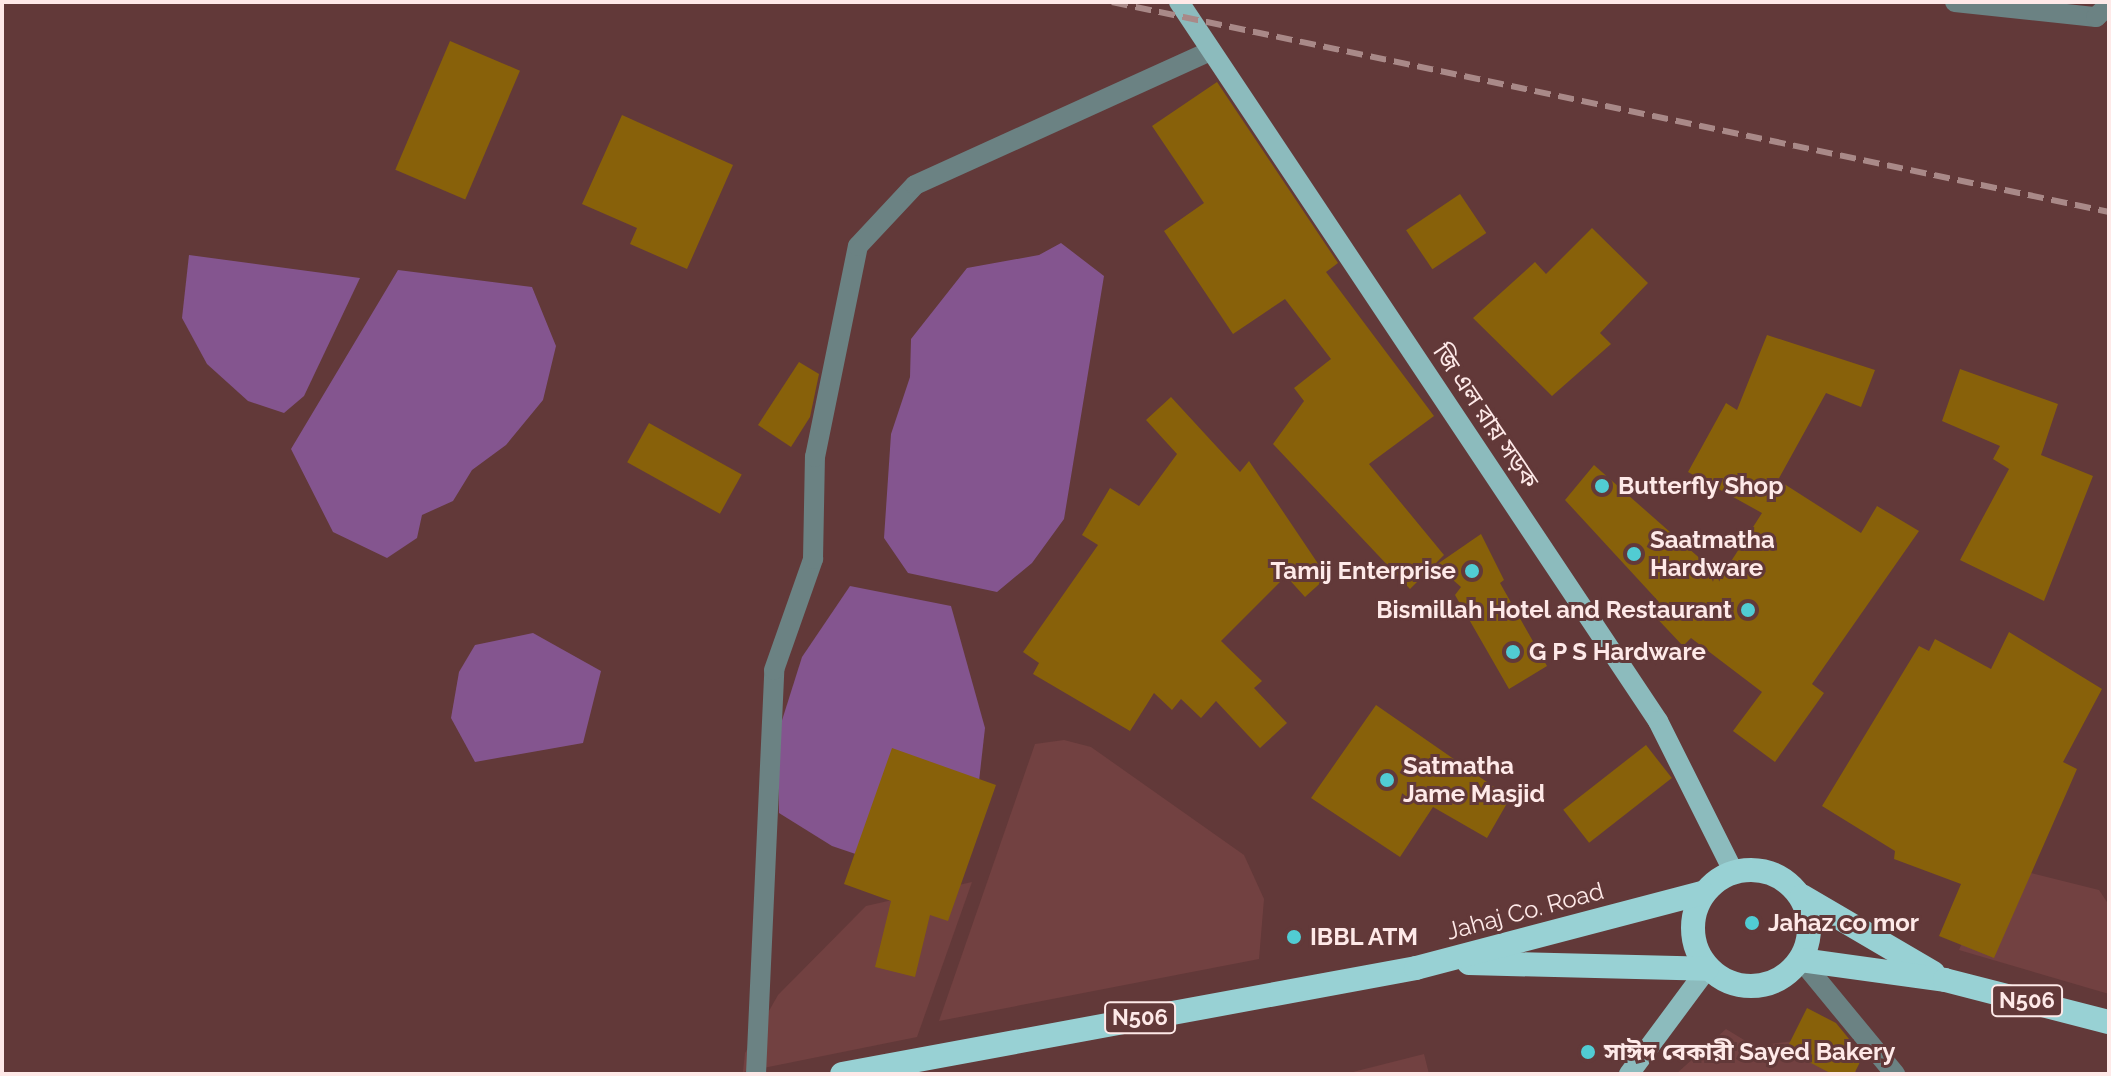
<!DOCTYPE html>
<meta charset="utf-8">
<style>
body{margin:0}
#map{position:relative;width:2111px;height:1076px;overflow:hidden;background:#623939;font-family:Raleway,"Noto Sans Bengali",sans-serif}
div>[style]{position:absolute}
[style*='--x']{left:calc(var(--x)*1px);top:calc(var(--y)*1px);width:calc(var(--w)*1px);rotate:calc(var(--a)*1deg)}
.built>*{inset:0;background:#724141}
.water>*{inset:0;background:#84558f}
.building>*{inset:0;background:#88610a;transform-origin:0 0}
.minor>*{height:20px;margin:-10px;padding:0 10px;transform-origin:10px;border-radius:10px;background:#6b8283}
.major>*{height:20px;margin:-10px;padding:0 10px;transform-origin:10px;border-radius:10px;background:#8cbbbd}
.highway>*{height:24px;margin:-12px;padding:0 12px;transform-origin:12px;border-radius:12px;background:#98d1d4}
.highway>.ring{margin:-12px;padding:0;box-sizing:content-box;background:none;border:24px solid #98d1d4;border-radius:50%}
.rail>*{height:6px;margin-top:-3px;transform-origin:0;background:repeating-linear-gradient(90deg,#a98988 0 16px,transparent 0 24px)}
.dots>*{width:22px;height:22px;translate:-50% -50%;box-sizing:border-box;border:4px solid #623939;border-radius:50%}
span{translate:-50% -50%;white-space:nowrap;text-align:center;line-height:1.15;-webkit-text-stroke:6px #623939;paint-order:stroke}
.shield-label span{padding:2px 6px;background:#623939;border:2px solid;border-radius:6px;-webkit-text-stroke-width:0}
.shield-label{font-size:22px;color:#fee9e8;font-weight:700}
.street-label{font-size:24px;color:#fee9e8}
.poi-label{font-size:24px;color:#fee9e8;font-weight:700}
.left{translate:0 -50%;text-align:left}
.right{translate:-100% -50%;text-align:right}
.frame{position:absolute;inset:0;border:4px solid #fee9e8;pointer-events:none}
</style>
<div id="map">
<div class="built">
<div style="clip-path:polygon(1064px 740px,1091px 747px,1244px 855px,1264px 899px,1259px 959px,939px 1021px,1035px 744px)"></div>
<div style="clip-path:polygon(1995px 864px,2099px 890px,2109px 905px,2109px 994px,1959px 950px)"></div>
<div style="clip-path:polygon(972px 882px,917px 1037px,743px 1072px,745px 1053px,778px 995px,866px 906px)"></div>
<div style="clip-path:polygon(1726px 1029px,1754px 1046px,1826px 1037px,1858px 1074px,1676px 1074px)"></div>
<div style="clip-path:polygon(1424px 1054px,1429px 1074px,1345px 1074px)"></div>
</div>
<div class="water">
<div style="clip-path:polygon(1061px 243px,1104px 276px,1064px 519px,1032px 563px,997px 592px,908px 573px,884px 538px,891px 434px,910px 377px,911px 339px,967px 268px,1039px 255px)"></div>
<div style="clip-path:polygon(189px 255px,360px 278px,304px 396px,284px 413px,248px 401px,207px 364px,182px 318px)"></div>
<div style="clip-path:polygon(398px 270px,532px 287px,556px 346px,543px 400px,506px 445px,472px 470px,453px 501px,422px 515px,417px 538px,387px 558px,333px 532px,291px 449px)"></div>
<div style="clip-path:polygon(850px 586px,951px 606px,985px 728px,978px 790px,885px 864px,832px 846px,779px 813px,778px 733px,802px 657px)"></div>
<div style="clip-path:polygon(533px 633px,601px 671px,583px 743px,475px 762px,451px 718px,459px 672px,475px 645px)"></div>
</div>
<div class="building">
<div style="left:450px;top:41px;width:76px;height:140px;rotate:23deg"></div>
<div style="clip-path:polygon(1217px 82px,1338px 263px,1326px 272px,1434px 416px,1369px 464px,1444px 555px,1410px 589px,1273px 444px,1304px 401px,1294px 388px,1331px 359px,1285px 299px,1233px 334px,1164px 231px,1204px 203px,1152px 126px)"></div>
<div style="clip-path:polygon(622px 115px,733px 165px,687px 269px,630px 244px,637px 228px,582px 204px)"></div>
<div style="left:1460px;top:194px;width:47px;height:65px;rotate:56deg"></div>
<div style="clip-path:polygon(1592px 228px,1648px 283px,1600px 333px,1611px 344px,1552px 396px,1473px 318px,1535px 262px,1546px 274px)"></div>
<div style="clip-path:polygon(1767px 335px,1875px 370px,1861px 407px,1826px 393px,1778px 480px,1861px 533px,1877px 506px,1919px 531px,1812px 684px,1824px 693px,1775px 762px,1733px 731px,1762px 692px,1691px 638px,1683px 646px,1650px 611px,1659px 602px,1565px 500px,1594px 465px,1721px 577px,1762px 513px,1688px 472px,1726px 403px,1737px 410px)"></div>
<div style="clip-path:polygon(799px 362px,819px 374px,810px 417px,791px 447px,758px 425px)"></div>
<div style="clip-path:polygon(1960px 369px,2058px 404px,2041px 455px,2093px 476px,2044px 601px,1960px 560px,2009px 469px,1993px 459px,2000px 446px,1942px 421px)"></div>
<div style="clip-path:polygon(1171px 397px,1240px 472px,1249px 461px,1327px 577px,1305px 597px,1286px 576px,1221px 641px,1262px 681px,1254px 688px,1287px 723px,1260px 748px,1216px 701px,1201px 718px,1181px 699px,1172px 710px,1154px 693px,1130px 731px,1033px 674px,1039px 663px,1023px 652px,1098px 545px,1082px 535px,1110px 488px,1139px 506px,1177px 454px,1146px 420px)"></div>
<div style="left:649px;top:423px;width:106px;height:45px;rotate:29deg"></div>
<div style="clip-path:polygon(1481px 534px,1504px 580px,1500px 583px,1547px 666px,1509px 689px,1455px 595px,1461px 587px,1436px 565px)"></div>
<div style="clip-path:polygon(2009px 632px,2102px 689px,2063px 762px,2077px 769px,1994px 958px,1939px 936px,1961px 884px,1894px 859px,1895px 851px,1822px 806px,1919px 646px,1929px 651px,1935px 639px,1991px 669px)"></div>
<div style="clip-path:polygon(1376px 705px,1510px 798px,1487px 838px,1433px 807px,1400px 857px,1311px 798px)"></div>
<div style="left:1646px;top:745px;width:42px;height:105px;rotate:52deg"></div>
<div style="clip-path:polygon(892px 748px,996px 785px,948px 921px,930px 915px,915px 977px,875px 967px,891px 901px,844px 884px)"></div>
<div style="clip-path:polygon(1807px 1008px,1836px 1023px,1863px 1056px,1854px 1074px,1832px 1074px,1786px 1050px)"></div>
</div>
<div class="minor">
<div style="--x:1955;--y:2;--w:142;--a:6.1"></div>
<div style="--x:2096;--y:17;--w:18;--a:-43"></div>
<div style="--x:1801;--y:960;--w:148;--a:50.5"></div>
<div style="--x:756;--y:1074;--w:404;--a:-87.4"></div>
<div style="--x:774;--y:670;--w:118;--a:-70.6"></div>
<div style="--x:813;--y:559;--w:102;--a:-88.9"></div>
<div style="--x:815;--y:457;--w:215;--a:-78.5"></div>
<div style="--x:858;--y:246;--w:83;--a:-46.9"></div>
<div style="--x:915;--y:185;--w:325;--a:-24.4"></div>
</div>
<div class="major">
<div style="--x:1179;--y:2;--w:864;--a:56.33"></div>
<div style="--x:1658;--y:721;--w:165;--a:63.4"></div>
<div style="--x:1629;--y:1074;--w:131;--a:-53.4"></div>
</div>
<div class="highway">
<div class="ring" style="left:1693px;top:870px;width:92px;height:92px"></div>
<div style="--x:1802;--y:896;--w:152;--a:30.4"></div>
<div style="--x:1801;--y:960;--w:145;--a:7.9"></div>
<div style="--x:1945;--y:980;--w:169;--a:14.4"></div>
<div style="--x:1469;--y:963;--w:238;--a:1.4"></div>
<div style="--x:842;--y:1074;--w:584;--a:-10.46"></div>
<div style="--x:1416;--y:968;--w:296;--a:-14.7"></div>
</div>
<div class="rail">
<div style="--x:1112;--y:2;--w:1019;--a:11.89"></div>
</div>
<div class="dots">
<div style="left:1602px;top:486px;background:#51ccd3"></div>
<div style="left:1634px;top:554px;background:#51ccd3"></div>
<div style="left:1472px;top:571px;background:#51ccd3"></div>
<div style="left:1748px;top:610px;background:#51ccd3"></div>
<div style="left:1513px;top:652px;background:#51ccd3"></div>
<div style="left:1387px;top:780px;background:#51ccd3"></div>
<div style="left:1752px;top:923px;background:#51ccd3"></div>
<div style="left:1294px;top:937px;background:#51ccd3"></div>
<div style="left:1588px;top:1052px;background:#51ccd3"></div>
</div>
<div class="shield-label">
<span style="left:2027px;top:1001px">N506</span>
<span style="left:1140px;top:1018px">N506</span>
</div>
<div class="street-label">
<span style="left:1486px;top:416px;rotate:56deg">জি এল রায় সড়ক</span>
<span style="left:1525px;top:911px;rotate:-15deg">Jahaj Co. Road</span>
</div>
<div class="poi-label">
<span class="left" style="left:1618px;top:486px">Butterfly Shop</span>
<span class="left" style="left:1650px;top:554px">Saatmatha<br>Hardware</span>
<span class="right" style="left:1456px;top:571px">Tamij Enterprise</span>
<span class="right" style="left:1732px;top:610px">Bismillah Hotel and Restaurant</span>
<span class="left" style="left:1529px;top:652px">G P S Hardware</span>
<span class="left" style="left:1403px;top:780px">Satmatha<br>Jame Masjid</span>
<span class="left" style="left:1768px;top:923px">Jahaz co mor</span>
<span class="left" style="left:1310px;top:937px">IBBL ATM</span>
<span class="left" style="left:1604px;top:1052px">সাঈদ বেকারী Sayed Bakery</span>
</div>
<div class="frame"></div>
</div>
